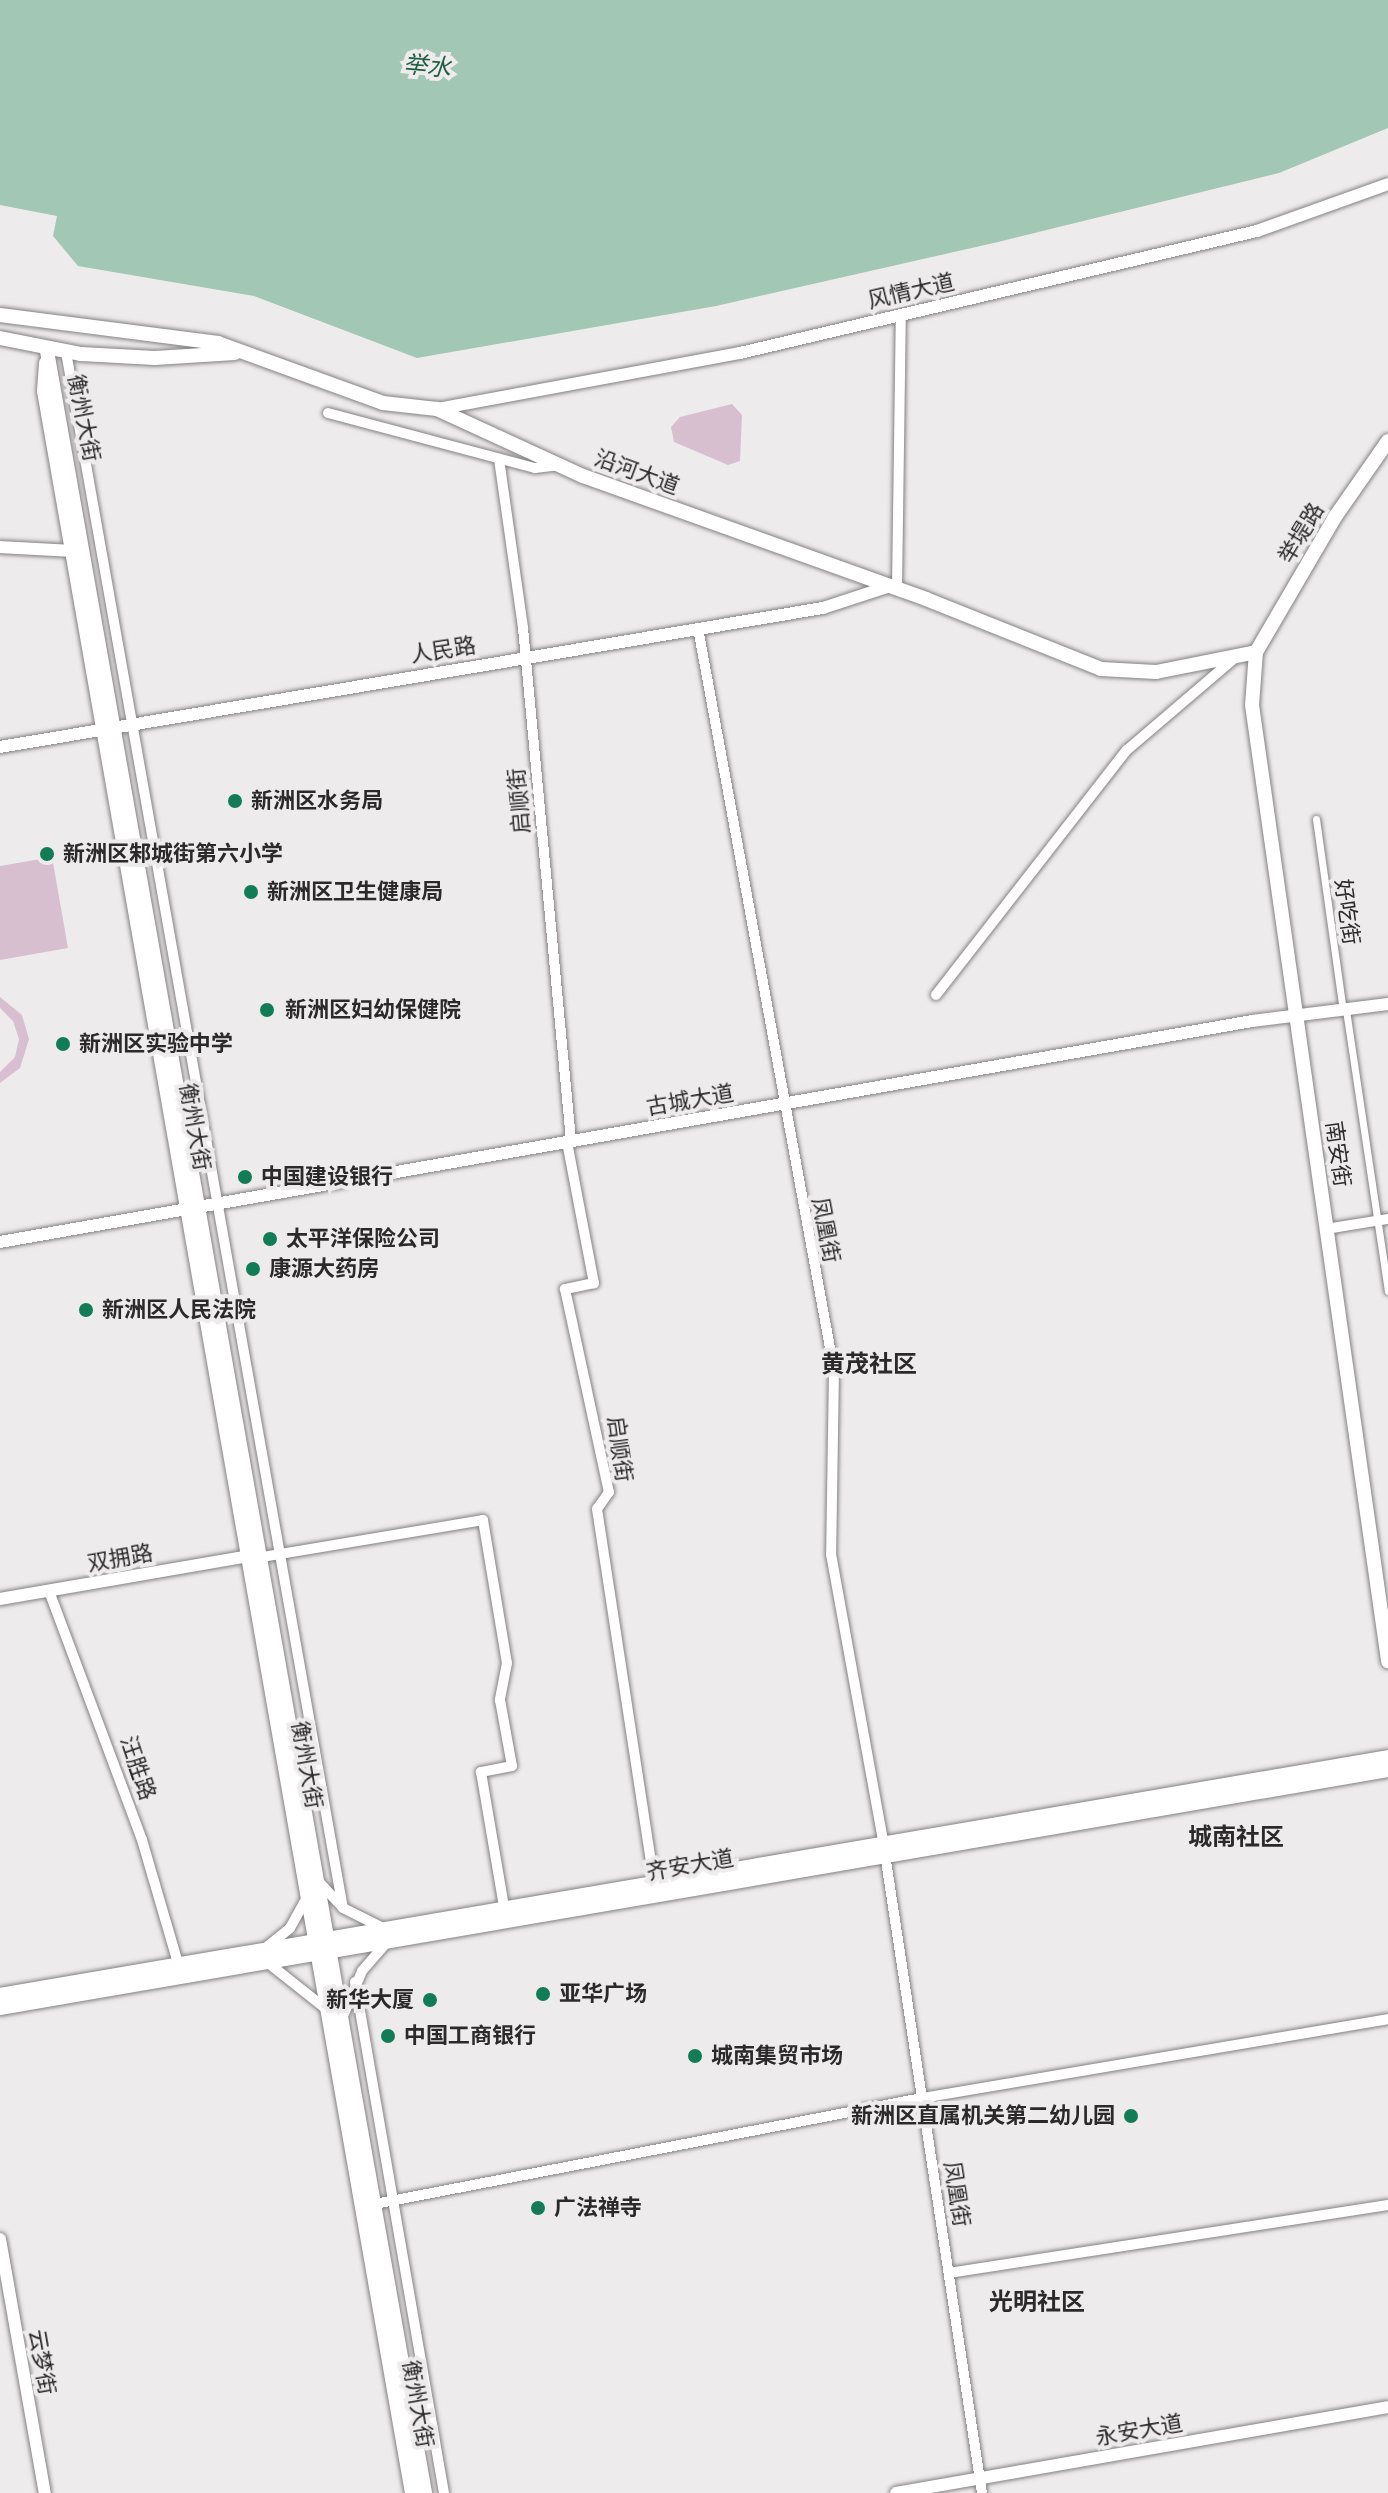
<!DOCTYPE html>
<meta charset="utf-8">
<style>
body{margin:0}
#map{position:relative;width:1388px;height:2493px;overflow:hidden;background:#eeebed;font-family:Jost,"Noto Sans SC",sans-serif}
div>[style]{position:absolute}
[style*='--x']{left:calc(var(--x)*1px);top:calc(var(--y)*1px);width:calc(var(--w)*1px);rotate:calc(var(--a)*1deg)}
.green>*{inset:0;background:#d7bfcf}
.water>*{inset:0;background:#a2c7b4}
.roads{filter:drop-shadow(0 0 2px #848183) drop-shadow(0 0 2px #848183)}
.pedestrian>*{height:7px;margin:-3.5px;padding:0 3.5px;transform-origin:3.5px;border-radius:3.5px;background:#fff}
.minor>*{height:10px;margin:-5px;padding:0 5px;transform-origin:5px;border-radius:5px;background:#fff}
.tertiary>*{height:12px;margin:-6px;padding:0 6px;transform-origin:6px;border-radius:6px;background:#fff}
.secondary>*{height:14px;margin:-7px;padding:0 7px;transform-origin:7px;border-radius:7px;background:#fff}
.dots>*{width:22px;height:22px;translate:-50% -50%;box-sizing:border-box;border:4px solid #eeebed;border-radius:50%}
span{translate:-50% -50%;white-space:nowrap;text-align:center;line-height:1.15;-webkit-text-stroke:8px #eeebed;paint-order:stroke}
.street-label{font-size:22px;color:#2b2a2a}
.poi-label{font-size:22px;color:#2b2a2a;font-weight:700}
.left{translate:0 -50%;text-align:left}
.right{translate:-100% -50%;text-align:right}
.water-label{font-size:24px;color:#205f45;font-style:italic}
.neighbourhood-label{font-size:24px;color:#2b2a2a;font-weight:700}
</style>
<div id="map">
<div class="green">
<div style="clip-path:polygon(732px 404px,742px 415px,740px 461px,728px 465px,674px 442px,671px 427px,680px 417px)"></div>
<div style="clip-path:polygon(52px 857px,68px 948px,0 960px,0 866px)"></div>
<div style="clip-path:polygon(0 997px,22px 1015px,29px 1039px,20px 1068px,0 1083px,0 1072px,15px 1057px,19px 1039px,13px 1021px,0 1008px)"></div>
</div>
<div class="water">
<div style="clip-path:polygon(0 0,1388px 0,1388px 128px,1279px 173px,998px 242px,716px 306px,417px 358px,254px 296px,78px 266px,53px 236px,57px 216px,0 205px)"></div>
</div>
<div class="roads">
<div class="pedestrian">
<div style="--x:1316;--y:819;--w:193;--a:82"></div>
<div style="--x:1346;--y:1010;--w:284;--a:81.5"></div>
</div>
<div class="minor">
<div style="--x:66;--y:352;--w:1580;--a:79.91"></div>
<div style="--x:328;--y:413;--w:214;--a:14.9"></div>
<div style="--x:535;--y:468;--w:25;--a:-7"></div>
<div style="--x:499;--y:459;--w:171;--a:81.9"></div>
<div style="--x:523;--y:628;--w:515;--a:84.65"></div>
<div style="--x:897;--y:589;--w:275;--a:-89.2"></div>
<div style="--x:698;--y:628;--w:754;--a:79.61"></div>
<div style="--x:834;--y:1370;--w:184;--a:90.9"></div>
<div style="--x:831;--y:1554;--w:292;--a:79.7"></div>
<div style="--x:936;--y:995;--w:311;--a:-52.1"></div>
<div style="--x:1127;--y:750;--w:143;--a:-40.5"></div>
<div style="--x:567;--y:1142;--w:144;--a:79.2"></div>
<div style="--x:594;--y:1283;--w:30;--a:168"></div>
<div style="--x:565;--y:1289;--w:208;--a:77.8"></div>
<div style="--x:609;--y:1492;--w:21;--a:125"></div>
<div style="--x:597;--y:1509;--w:376;--a:81.3"></div>
<div style="--x:1326;--y:1229;--w:63;--a:-9.2"></div>
<div style="--x:262;--y:1557;--w:224;--a:-9.5"></div>
<div style="--x:483;--y:1520;--w:145;--a:80.5"></div>
<div style="--x:507;--y:1663;--w:38;--a:101"></div>
<div style="--x:500;--y:1700;--w:67;--a:79.7"></div>
<div style="--x:512;--y:1766;--w:32;--a:169"></div>
<div style="--x:481;--y:1772;--w:137;--a:80.3"></div>
<div style="--x:49;--y:1591;--w:266;--a:69.5"></div>
<div style="--x:142;--y:1840;--w:128;--a:73.7"></div>
<div style="--x:885;--y:1854;--w:646;--a:81.37"></div>
<div style="--x:319;--y:1882;--w:35;--a:47"></div>
<div style="--x:343;--y:1908;--w:42;--a:26.6"></div>
<div style="--x:268;--y:1946;--w:28;--a:-39"></div>
<div style="--x:290;--y:1928;--w:35;--a:-61"></div>
<div style="--x:267;--y:1962;--w:75;--a:38.5"></div>
<div style="--x:355;--y:1982;--w:519;--a:80.12"></div>
<div style="--x:343;--y:2016;--w:49;--a:-67.1"></div>
<div style="--x:362;--y:1971;--w:38;--a:-49"></div>
<div style="--x:375;--y:2204;--w:557;--a:-10.97"></div>
<div style="--x:922;--y:2098;--w:473;--a:-9.6"></div>
<div style="--x:949;--y:2273;--w:444;--a:-8.8"></div>
</div>
<div class="tertiary">
<div style="--x:437;--y:409;--w:308;--a:-10.5"></div>
<div style="--x:740;--y:353;--w:531;--a:-13.28"></div>
<div style="--x:1257;--y:231;--w:139;--a:-19.7"></div>
<div style="--x:0;--y:547;--w:72;--a:3.2"></div>
<div style="--x:0;--y:747;--w:835;--a:-9.59"></div>
<div style="--x:823;--y:608;--w:71;--a:-18.2"></div>
<div style="--x:0;--y:1242;--w:1271;--a:-10.01"></div>
<div style="--x:1252;--y:1021;--w:137;--a:-7.1"></div>
<div style="--x:0;--y:1599;--w:252;--a:-9.8"></div>
<div style="--x:0;--y:2239;--w:258;--a:80"></div>
<div style="--x:896;--y:2493;--w:499;--a:-9.9"></div>
</div>
<div class="secondary">
<div style="--x:0;--y:315;--w:220;--a:7.3"></div>
<div style="--x:218;--y:343;--w:176;--a:20"></div>
<div style="--x:383;--y:403;--w:54;--a:6.3"></div>
<div style="--x:437;--y:409;--w:161;--a:24.7"></div>
<div style="--x:583;--y:476;--w:364;--a:19.7"></div>
<div style="--x:926;--y:599;--w:188;--a:21.8"></div>
<div style="--x:1101;--y:669;--w:55;--a:3.1"></div>
<div style="--x:1156;--y:672;--w:102;--a:-11.3"></div>
<div style="--x:0;--y:338;--w:83;--a:11.2"></div>
<div style="--x:81;--y:354;--w:74;--a:3.1"></div>
<div style="--x:155;--y:358;--w:80;--a:-3.6"></div>
<div style="--x:47;--y:351;--w:2175;--a:79.99"></div>
<div style="--x:46;--y:363;--w:28;--a:94"></div>
<div style="--x:44;--y:391;--w:2134;--a:80.07"></div>
<div style="--x:1388;--y:441;--w:93;--a:124.9"></div>
<div style="--x:1335;--y:517;--w:156;--a:120.3"></div>
<div style="--x:1256;--y:652;--w:53;--a:94.3"></div>
<div style="--x:1252;--y:705;--w:966;--a:81.9"></div>
<div style="--x:0;--y:1995;--w:1408;--a:-9.73"></div>
<div style="--x:0;--y:2008;--w:1408;--a:-9.73"></div>
</div>
</div>
<div class="dots">
<div style="left:235px;top:801px;background:#127c56"></div>
<div style="left:47px;top:854px;background:#127c56"></div>
<div style="left:251px;top:892px;background:#127c56"></div>
<div style="left:267px;top:1010px;background:#127c56"></div>
<div style="left:63px;top:1044px;background:#127c56"></div>
<div style="left:245px;top:1177px;background:#127c56"></div>
<div style="left:270px;top:1239px;background:#127c56"></div>
<div style="left:253px;top:1269px;background:#127c56"></div>
<div style="left:86px;top:1310px;background:#127c56"></div>
<div style="left:543px;top:1994px;background:#127c56"></div>
<div style="left:430px;top:2000px;background:#127c56"></div>
<div style="left:388px;top:2036px;background:#127c56"></div>
<div style="left:695px;top:2056px;background:#127c56"></div>
<div style="left:1131px;top:2116px;background:#127c56"></div>
<div style="left:538px;top:2208px;background:#127c56"></div>
</div>
<div class="street-label">
<span style="left:911px;top:291px;rotate:-13deg">风情大道</span>
<span style="left:84px;top:418px;rotate:79deg">衡州大街</span>
<span style="left:637px;top:472px;rotate:20deg">沿河大道</span>
<span style="left:1301px;top:533px;rotate:-59deg">举堤路</span>
<span style="left:443px;top:650px;rotate:-9deg">人民路</span>
<span style="left:519px;top:801px;rotate:-95deg">启顺街</span>
<span style="left:1347px;top:912px;rotate:82deg">好吃街</span>
<span style="left:690px;top:1100px;rotate:-10deg">古城大道</span>
<span style="left:195px;top:1127px;rotate:80deg">衡州大街</span>
<span style="left:1338px;top:1154px;rotate:82deg">南安街</span>
<span style="left:826px;top:1230px;rotate:79deg">凤凰街</span>
<span style="left:620px;top:1449px;rotate:82deg">启顺街</span>
<span style="left:120px;top:1558px;rotate:-10deg">双拥路</span>
<span style="left:307px;top:1765px;rotate:80deg">衡州大街</span>
<span style="left:138px;top:1768px;rotate:71deg">汪胜路</span>
<span style="left:690px;top:1865px;rotate:-10deg">齐安大道</span>
<span style="left:957px;top:2194px;rotate:81deg">凤凰街</span>
<span style="left:42px;top:2362px;rotate:80deg">云梦街</span>
<span style="left:418px;top:2404px;rotate:80deg">衡州大街</span>
<span style="left:1139px;top:2430px;rotate:-10deg">永安大道</span>
</div>
<div class="poi-label">
<span class="left" style="left:251px;top:801px">新洲区水务局</span>
<span class="left" style="left:63px;top:854px">新洲区邾城街第六小学</span>
<span class="left" style="left:267px;top:892px">新洲区卫生健康局</span>
<span class="left" style="left:285px;top:1010px">新洲区妇幼保健院</span>
<span class="left" style="left:79px;top:1044px">新洲区实验中学</span>
<span class="left" style="left:261px;top:1177px">中国建设银行</span>
<span class="left" style="left:286px;top:1239px">太平洋保险公司</span>
<span class="left" style="left:269px;top:1269px">康源大药房</span>
<span class="left" style="left:102px;top:1310px">新洲区人民法院</span>
<span class="left" style="left:559px;top:1994px">亚华广场</span>
<span class="right" style="left:414px;top:2000px">新华大厦</span>
<span class="left" style="left:404px;top:2036px">中国工商银行</span>
<span class="left" style="left:711px;top:2056px">城南集贸市场</span>
<span class="right" style="left:1115px;top:2116px">新洲区直属机关第二幼儿园</span>
<span class="left" style="left:554px;top:2208px">广法禅寺</span>
</div>
<div class="water-label">
<span style="left:427px;top:66px;rotate:5deg">举水</span>
</div>
<div class="neighbourhood-label">
<span style="left:869px;top:1364px">黄茂社区</span>
<span style="left:1236px;top:1837px">城南社区</span>
<span style="left:1037px;top:2302px">光明社区</span>
</div>
</div>
